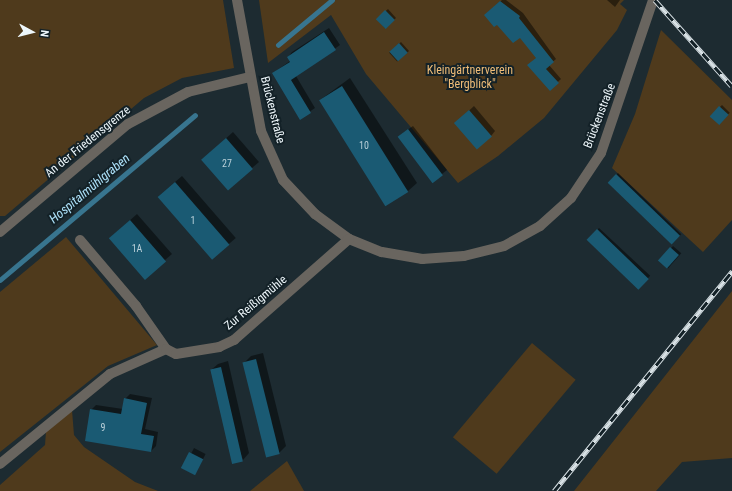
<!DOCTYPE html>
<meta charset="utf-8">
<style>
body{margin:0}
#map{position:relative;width:732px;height:491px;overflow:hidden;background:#1d2b31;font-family:"Roboto Condensed",sans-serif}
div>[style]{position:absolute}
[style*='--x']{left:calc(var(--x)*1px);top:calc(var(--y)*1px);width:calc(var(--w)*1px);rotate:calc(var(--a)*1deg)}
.green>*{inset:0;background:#4f3a1c;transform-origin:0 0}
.shadow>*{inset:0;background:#0007;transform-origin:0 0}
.stream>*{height:4.5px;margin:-2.25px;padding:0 2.25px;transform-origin:2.25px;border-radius:2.25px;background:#38758f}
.building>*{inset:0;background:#1a5a73;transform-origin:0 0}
.minor>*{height:10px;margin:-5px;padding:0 5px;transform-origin:5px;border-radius:5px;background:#69655f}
.rail>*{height:4.5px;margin-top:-2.25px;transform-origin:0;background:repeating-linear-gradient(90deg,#132127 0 9px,#d8e1e5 0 18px);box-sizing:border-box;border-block:1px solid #d8e1e5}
span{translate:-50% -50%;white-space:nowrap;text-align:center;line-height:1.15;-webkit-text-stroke:4px #132127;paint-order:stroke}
.number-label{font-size:10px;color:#b9d0d9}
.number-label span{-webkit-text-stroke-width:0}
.park-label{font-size:12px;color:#efbd78}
.street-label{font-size:12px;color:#eef7fb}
.water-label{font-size:13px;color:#ade1f9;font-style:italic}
.north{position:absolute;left:12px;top:12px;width:40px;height:40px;-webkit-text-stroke:3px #132127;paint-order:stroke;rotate:97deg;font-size:11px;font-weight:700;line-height:16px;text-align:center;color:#eef7fb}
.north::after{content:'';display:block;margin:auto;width:14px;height:18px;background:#eef7fb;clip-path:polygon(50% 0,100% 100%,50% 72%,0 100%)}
</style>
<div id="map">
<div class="green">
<div style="clip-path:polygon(0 0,223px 0,234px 68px,182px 78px,144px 98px,5px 216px,0 216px)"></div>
<div style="clip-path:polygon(259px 0,624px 0,620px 4px,627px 10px,617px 30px,544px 118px,498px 156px,458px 183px,366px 74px,331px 15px,268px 63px)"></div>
<div style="clip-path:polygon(661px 30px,732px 100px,732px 220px,703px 252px,612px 168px,635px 114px)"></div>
<div style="clip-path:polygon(66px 237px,157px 345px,108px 366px,0 452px,0 292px)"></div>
<div style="clip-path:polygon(732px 291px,732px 458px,682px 462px,656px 491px,574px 491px)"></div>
<div style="left:532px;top:343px;width:57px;height:123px;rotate:40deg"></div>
<div style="clip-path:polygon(72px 410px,74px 435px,84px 447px,135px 482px,158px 491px,0 491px,0 485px,45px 445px,46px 431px)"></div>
<div style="clip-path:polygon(287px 461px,304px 491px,250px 491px)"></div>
</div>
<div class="shadow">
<div style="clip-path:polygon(502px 0,506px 0,523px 13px,556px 59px,549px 65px,561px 79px,550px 89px,537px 57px,520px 36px,488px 12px)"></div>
<div style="clip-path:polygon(607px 0,620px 0,615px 7px)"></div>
<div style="left:388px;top:9px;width:12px;height:15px;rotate:48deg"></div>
<div style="clip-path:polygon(329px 28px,340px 45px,296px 76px,315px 108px,300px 118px,273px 73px,290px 61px,288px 57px,292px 52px)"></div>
<div style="left:401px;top:42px;width:12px;height:16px;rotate:48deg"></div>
<div style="clip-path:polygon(350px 78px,417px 183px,408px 191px,320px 100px)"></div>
<div style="left:722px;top:105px;width:11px;height:15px;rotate:45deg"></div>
<div style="clip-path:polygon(474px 106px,495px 131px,491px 136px,460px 119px)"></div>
<div style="clip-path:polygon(413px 126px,447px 170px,433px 181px,403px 133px)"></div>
<div style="clip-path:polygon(233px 132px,259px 162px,252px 168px,202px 160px)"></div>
<div style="left:618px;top:173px;width:88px;height:13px;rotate:44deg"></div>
<div style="left:182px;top:176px;width:82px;height:31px;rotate:49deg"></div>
<div style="clip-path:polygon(137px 214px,172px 254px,165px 260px,110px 238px)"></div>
<div style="left:599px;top:228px;width:70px;height:16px;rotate:43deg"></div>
<div style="left:673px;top:246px;width:11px;height:20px;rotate:41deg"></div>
<div style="clip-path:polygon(263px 353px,286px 446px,279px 453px,244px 363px,251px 356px)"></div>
<div style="clip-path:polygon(228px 361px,249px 453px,243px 460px,211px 370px,218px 364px)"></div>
<div style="clip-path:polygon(130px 394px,152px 398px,145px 429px,158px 432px,156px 446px,151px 451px,91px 410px,96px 405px,123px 409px,125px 399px)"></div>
<div style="left:194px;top:448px;width:13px;height:23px;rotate:27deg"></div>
</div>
<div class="stream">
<div style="--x:278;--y:45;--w:70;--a:-39.8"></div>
<div style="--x:0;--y:280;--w:255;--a:-40.2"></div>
</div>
<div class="building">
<div style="clip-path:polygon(500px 1px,520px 16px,519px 18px,554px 62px,546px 69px,559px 83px,550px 91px,527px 65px,536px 58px,520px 38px,513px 43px,497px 25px,494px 27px,484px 15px)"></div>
<div style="left:385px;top:10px;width:14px;height:13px;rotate:45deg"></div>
<div style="clip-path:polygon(324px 32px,336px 50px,291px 80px,311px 113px,300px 120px,272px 73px,290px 62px,287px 57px)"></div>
<div style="left:399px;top:43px;width:13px;height:13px;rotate:48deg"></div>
<div style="left:342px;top:86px;width:125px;height:27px;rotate:58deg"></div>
<div style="left:719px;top:106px;width:13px;height:14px;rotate:42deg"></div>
<div style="left:469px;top:110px;width:35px;height:20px;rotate:49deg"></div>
<div style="left:408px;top:129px;width:58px;height:13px;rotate:53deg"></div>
<div style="left:226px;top:138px;width:41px;height:33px;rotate:49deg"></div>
<div style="left:616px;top:174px;width:89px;height:12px;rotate:44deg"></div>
<div style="left:175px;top:182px;width:83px;height:23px;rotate:49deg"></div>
<div style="left:130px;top:220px;width:55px;height:28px;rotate:49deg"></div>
<div style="left:597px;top:229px;width:72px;height:15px;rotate:44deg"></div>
<div style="left:670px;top:247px;width:12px;height:18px;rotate:42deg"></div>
<div style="left:256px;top:359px;width:98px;height:14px;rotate:76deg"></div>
<div style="left:221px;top:367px;width:97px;height:11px;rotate:77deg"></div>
<div style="clip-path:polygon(124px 398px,147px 403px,141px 434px,154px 436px,151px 452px,85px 441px,90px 409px,121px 414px)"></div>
<div style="left:189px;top:452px;width:16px;height:18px;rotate:27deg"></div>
</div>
<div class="minor">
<div style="--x:237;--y:0;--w:133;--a:79.6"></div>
<div style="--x:261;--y:131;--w:54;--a:65.8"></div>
<div style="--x:283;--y:180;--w:47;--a:46.7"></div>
<div style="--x:315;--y:214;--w:42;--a:36.3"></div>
<div style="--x:349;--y:239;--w:35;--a:22"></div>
<div style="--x:382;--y:252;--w:41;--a:9.9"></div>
<div style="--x:422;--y:259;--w:42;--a:-4.1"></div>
<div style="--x:464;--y:256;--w:41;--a:-14"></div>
<div style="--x:504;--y:246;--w:41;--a:-29.1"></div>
<div style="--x:540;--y:226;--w:42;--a:-42.1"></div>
<div style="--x:571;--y:198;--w:54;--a:-56.3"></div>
<div style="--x:601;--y:153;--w:162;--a:-71.2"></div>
<div style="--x:0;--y:232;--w:167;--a:-40.2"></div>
<div style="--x:128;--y:124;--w:68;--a:-28.1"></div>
<div style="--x:188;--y:92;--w:64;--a:-13.6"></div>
<div style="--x:80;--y:240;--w:87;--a:49.7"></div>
<div style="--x:136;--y:306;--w:52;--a:55.1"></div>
<div style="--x:0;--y:464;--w:142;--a:-39.3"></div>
<div style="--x:110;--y:374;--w:61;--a:-24.1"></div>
<div style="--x:166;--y:349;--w:11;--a:27"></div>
<div style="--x:176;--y:354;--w:44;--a:-9.2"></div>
<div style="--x:219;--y:347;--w:17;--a:-25"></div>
<div style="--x:234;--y:340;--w:153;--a:-41.3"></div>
</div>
<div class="rail">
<div style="--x:655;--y:0;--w:115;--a:48.2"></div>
<div style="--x:554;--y:491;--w:283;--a:-51"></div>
</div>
<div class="number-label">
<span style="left:364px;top:146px">10</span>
<span style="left:227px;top:164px">27</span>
<span style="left:193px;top:221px">1</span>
<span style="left:137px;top:249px">1A</span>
<span style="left:103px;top:428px">9</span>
</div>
<div class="park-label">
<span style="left:470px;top:78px">Kleingärtnerverein<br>"Bergblick"</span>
</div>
<div class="street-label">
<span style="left:272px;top:110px;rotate:76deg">Brückenstraße</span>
<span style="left:600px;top:116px;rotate:-69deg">Brückenstraße</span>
<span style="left:88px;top:142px;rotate:-39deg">An der Friedensgrenze</span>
<span style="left:256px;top:303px;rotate:-40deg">Zur Reißigmühle</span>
</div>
<div class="water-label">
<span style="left:90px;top:189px;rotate:-40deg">Hospitalmühlgraben</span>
</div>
<div class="north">N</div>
</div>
